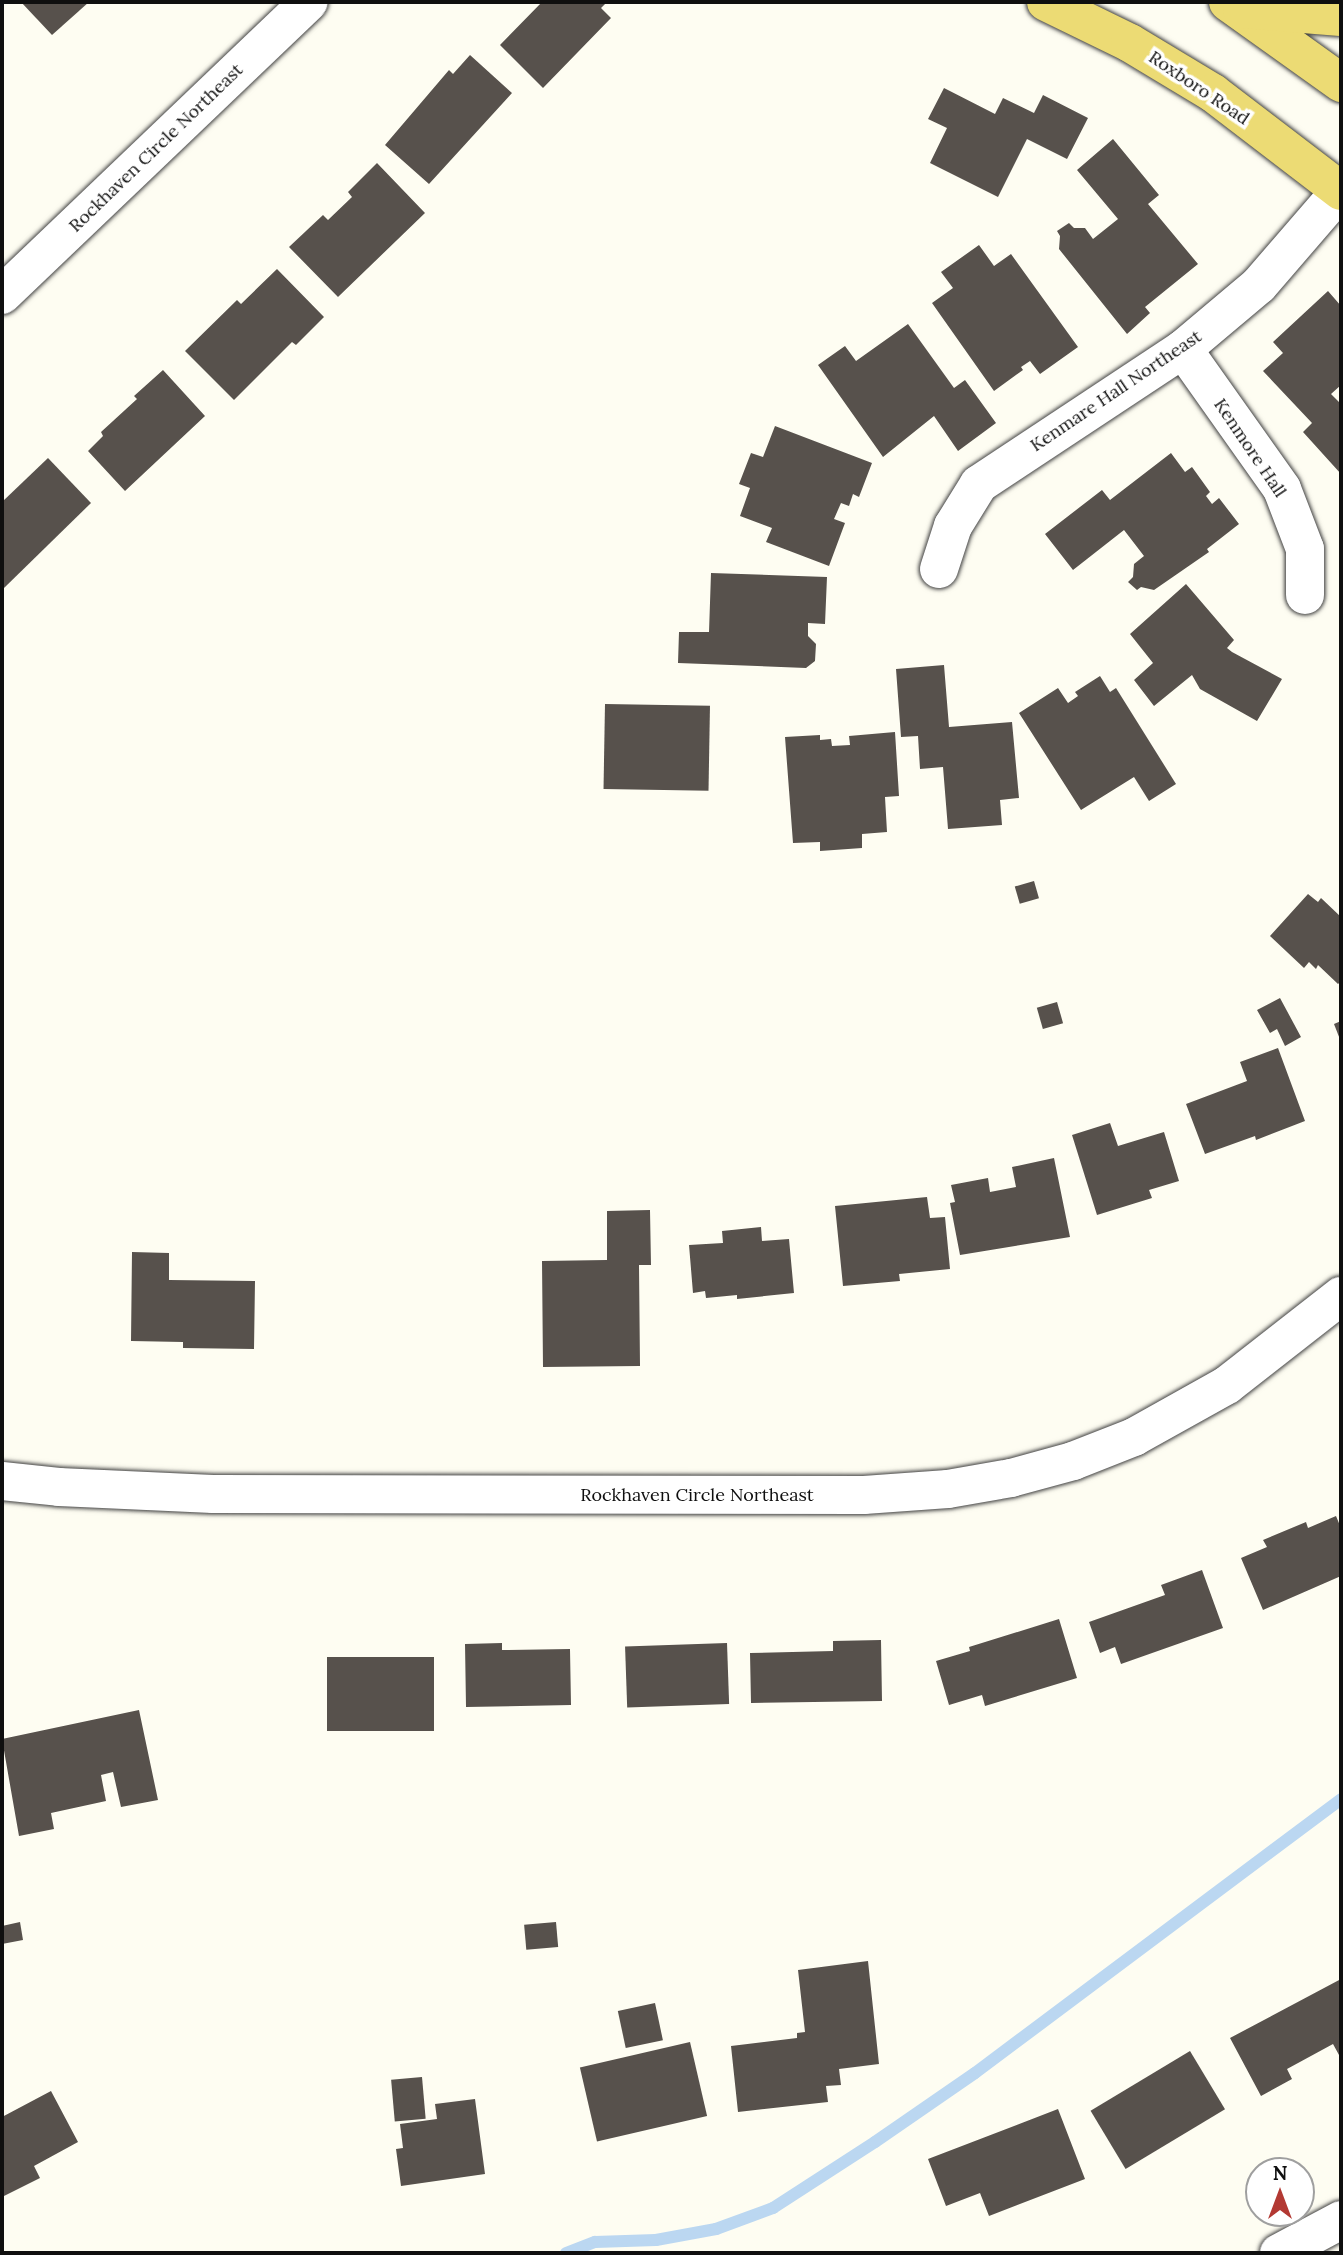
<!DOCTYPE html>
<style>
body{margin:0}
#map{position:relative;width:1343px;height:2255px;overflow:hidden;background:#fefdf2;font-family:Lora,serif}
div>[style]{position:absolute}
[style*='--x']{left:calc(var(--x)*1px);top:calc(var(--y)*1px);width:calc(var(--w)*1px);rotate:calc(var(--a)*1deg)}
.stream>*{height:12px;margin:-6px;padding:0 6px;transform-origin:6px;border-radius:6px;background:#bbd7f1}
.building>*{inset:0;background:#57514c;transform-origin:0 0}
.roads{filter:drop-shadow(0 0 2px #424242) drop-shadow(0 0 2px #424242)}
.minor>*{height:38px;margin:-19px;padding:0 19px;transform-origin:19px;border-radius:19px;background:#fff}
.major>*{height:38px;margin:-19px;padding:0 19px;transform-origin:19px;border-radius:19px;background:#ecdb74}
span{translate:-50% -50%;white-space:nowrap;text-align:center;line-height:1.15;-webkit-text-stroke:7px #fff;paint-order:stroke}
.street-label{font-size:18px;color:#0f0f0f}
.frame{position:absolute;inset:0;border:4px solid #0f0f0f;pointer-events:none}
.north{position:absolute;left:1245px;top:2157px;width:70px;height:70px;box-sizing:border-box;background:#fff;border:2px solid #9f9f9f;border-radius:50%;rotate:0deg;font-size:19px;font-weight:700;line-height:28px;text-align:center;color:#0f0f0f}
.north::after{content:'';display:block;margin:auto;width:24px;height:32px;background:#b33933;clip-path:polygon(50% 0,100% 100%,50% 72%,0 100%)}
</style>
<div id="map">
<div class="stream">
<div style="--x:566;--y:2253;--w:31;--a:-21"></div>
<div style="--x:595;--y:2242;--w:61;--a:-1.9"></div>
<div style="--x:656;--y:2240;--w:61;--a:-10.4"></div>
<div style="--x:716;--y:2229;--w:61;--a:-20.2"></div>
<div style="--x:773;--y:2208;--w:121;--a:-32.9"></div>
<div style="--x:875;--y:2142;--w:121;--a:-34.6"></div>
<div style="--x:975;--y:2073;--w:457;--a:-36.8"></div>
</div>
<div class="building">
<div style="clip-path:polygon(21px 2px,89px 2px,52px 35px)"></div>
<div style="clip-path:polygon(542px 2px,607px 2px,601px 8px,611px 18px,543px 88px,500px 45px)"></div>
<div style="clip-path:polygon(470px 55px,512px 93px,429px 184px,385px 145px,449px 70px,453px 74px)"></div>
<div style="clip-path:polygon(944px 88px,995px 114px,1003px 98px,1034px 113px,1043px 95px,1088px 118px,1067px 159px,1027px 139px,998px 197px,930px 163px,947px 128px,928px 119px)"></div>
<div style="clip-path:polygon(1113px 139px,1159px 195px,1148px 204px,1198px 264px,1145px 307px,1150px 313px,1127px 334px,1059px 249px,1060px 236px,1057px 231px,1069px 223px,1074px 228px,1085px 228px,1093px 239px,1118px 219px,1077px 170px)"></div>
<div style="clip-path:polygon(377px 163px,425px 213px,338px 297px,289px 247px,323px 215px,328px 220px,352px 197px,348px 192px)"></div>
<div style="clip-path:polygon(979px 245px,994px 266px,1011px 254px,1078px 347px,1040px 374px,1030px 361px,1021px 367px,1023px 370px,994px 391px,932px 303px,953px 288px,941px 272px)"></div>
<div style="clip-path:polygon(277px 269px,324px 317px,296px 345px,292px 342px,234px 400px,185px 351px,237px 300px,241px 304px)"></div>
<div style="clip-path:polygon(1328px 291px,1341px 306px,1341px 385px,1331px 394px,1341px 404px,1341px 474px,1303px 432px,1312px 423px,1263px 371px,1283px 353px,1273px 342px)"></div>
<div style="clip-path:polygon(908px 324px,954px 388px,965px 380px,996px 423px,958px 451px,934px 416px,883px 457px,818px 365px,845px 346px,856px 361px)"></div>
<div style="clip-path:polygon(163px 370px,205px 416px,125px 491px,88px 451px,103px 436px,101px 432px,137px 399px,134px 396px)"></div>
<div style="clip-path:polygon(775px 426px,872px 463px,859px 497px,853px 494px,849px 506px,841px 503px,834px 519px,845px 523px,829px 566px,766px 542px,772px 528px,740px 516px,750px 488px,739px 484px,751px 453px,763px 457px)"></div>
<div style="clip-path:polygon(1171px 453px,1185px 472px,1192px 467px,1210px 492px,1206px 496px,1212px 504px,1219px 498px,1239px 524px,1207px 549px,1209px 552px,1154px 590px,1141px 587px,1137px 590px,1128px 582px,1133px 577px,1134px 564px,1144px 556px,1124px 530px,1073px 570px,1045px 534px,1102px 490px,1110px 500px)"></div>
<div style="clip-path:polygon(48px 458px,91px 503px,3px 589px,2px 502px)"></div>
<div style="clip-path:polygon(711px 573px,827px 577px,825px 624px,808px 623px,808px 636px,816px 644px,815px 661px,806px 668px,678px 663px,679px 632px,709px 632px)"></div>
<div style="clip-path:polygon(1186px 584px,1234px 640px,1227px 648px,1232px 652px,1282px 679px,1257px 721px,1200px 689px,1192px 675px,1154px 706px,1134px 680px,1153px 663px,1130px 634px)"></div>
<div style="clip-path:polygon(944px 665px,949px 727px,1012px 722px,1019px 798px,1000px 800px,1002px 825px,948px 829px,943px 767px,920px 769px,918px 736px,901px 737px,896px 669px)"></div>
<div style="clip-path:polygon(1100px 676px,1110px 692px,1116px 688px,1176px 784px,1149px 801px,1134px 777px,1081px 810px,1019px 713px,1058px 688px,1068px 703px,1078px 696px,1075px 692px)"></div>
<div style="left:605px;top:704px;width:105px;height:85px;rotate:1deg"></div>
<div style="clip-path:polygon(895px 732px,899px 796px,885px 797px,887px 832px,862px 834px,862px 848px,820px 851px,820px 842px,793px 843px,785px 737px,820px 735px,820px 740px,831px 739px,832px 746px,850px 745px,849px 736px)"></div>
<div style="left:1034px;top:881px;width:18px;height:20px;rotate:74deg"></div>
<div style="clip-path:polygon(1308px 894px,1318px 902px,1321px 898px,1341px 917px,1341px 981px,1338px 984px,1318px 965px,1316px 969px,1309px 962px,1304px 968px,1270px 936px)"></div>
<div style="clip-path:polygon(1280px 998px,1301px 1037px,1285px 1046px,1277px 1029px,1270px 1033px,1257px 1010px)"></div>
<div style="left:1057px;top:1002px;width:22px;height:21px;rotate:74deg"></div>
<div style="clip-path:polygon(1341px 1021px,1341px 1042px,1334px 1024px)"></div>
<div style="clip-path:polygon(1278px 1048px,1305px 1121px,1256px 1140px,1255px 1136px,1205px 1154px,1186px 1104px,1247px 1081px,1240px 1062px)"></div>
<div style="clip-path:polygon(1110px 1123px,1118px 1146px,1164px 1132px,1179px 1181px,1149px 1190px,1152px 1198px,1097px 1215px,1072px 1135px)"></div>
<div style="clip-path:polygon(1054px 1158px,1070px 1237px,960px 1255px,950px 1203px,955px 1202px,951px 1185px,988px 1178px,990px 1192px,1016px 1187px,1012px 1167px)"></div>
<div style="clip-path:polygon(927px 1197px,930px 1218px,945px 1217px,950px 1269px,899px 1274px,900px 1281px,843px 1286px,835px 1206px)"></div>
<div style="clip-path:polygon(650px 1210px,651px 1265px,639px 1265px,640px 1366px,543px 1367px,542px 1261px,607px 1260px,607px 1211px)"></div>
<div style="clip-path:polygon(761px 1227px,762px 1241px,789px 1239px,794px 1293px,737px 1299px,737px 1295px,706px 1298px,705px 1291px,693px 1293px,689px 1245px,723px 1243px,722px 1231px)"></div>
<div style="clip-path:polygon(132px 1252px,169px 1253px,169px 1280px,255px 1281px,254px 1349px,183px 1348px,183px 1342px,131px 1341px)"></div>
<div style="clip-path:polygon(1336px 1516px,1341px 1528px,1341px 1576px,1263px 1610px,1241px 1558px,1267px 1547px,1263px 1540px,1306px 1522px,1308px 1528px)"></div>
<div style="clip-path:polygon(1202px 1570px,1223px 1628px,1121px 1664px,1115px 1647px,1100px 1653px,1089px 1622px,1165px 1595px,1161px 1585px)"></div>
<div style="clip-path:polygon(1059px 1619px,1077px 1678px,985px 1706px,982px 1695px,949px 1705px,936px 1661px,970px 1651px,969px 1647px)"></div>
<div style="clip-path:polygon(881px 1640px,882px 1701px,751px 1703px,750px 1653px,833px 1651px,833px 1641px)"></div>
<div style="clip-path:polygon(502px 1643px,502px 1650px,570px 1649px,571px 1705px,466px 1707px,465px 1644px)"></div>
<div style="left:727px;top:1643px;width:61px;height:102px;rotate:88deg"></div>
<div style="left:434px;top:1657px;width:74px;height:107px;rotate:90deg"></div>
<div style="clip-path:polygon(139px 1710px,158px 1800px,121px 1807px,113px 1772px,101px 1775px,106px 1801px,51px 1813px,54px 1829px,19px 1836px,2px 1739px)"></div>
<div style="clip-path:polygon(20px 1922px,23px 1940px,2px 1944px,2px 1926px)"></div>
<div style="left:556px;top:1922px;width:25px;height:32px;rotate:85deg"></div>
<div style="clip-path:polygon(868px 1961px,879px 2064px,839px 2069px,841px 2085px,826px 2086px,828px 2102px,738px 2112px,731px 2046px,797px 2038px,797px 2033px,805px 2032px,798px 1970px)"></div>
<div style="clip-path:polygon(1341px 1979px,1341px 2053px,1339px 2055px,1333px 2044px,1287px 2069px,1292px 2079px,1261px 2096px,1230px 2038px)"></div>
<div style="left:655px;top:2003px;width:38px;height:38px;rotate:78deg"></div>
<div style="left:690px;top:2042px;width:76px;height:113px;rotate:77deg"></div>
<div style="left:1190px;top:2051px;width:68px;height:116px;rotate:59deg"></div>
<div style="left:422px;top:2077px;width:42px;height:31px;rotate:85deg"></div>
<div style="clip-path:polygon(51px 2091px,78px 2142px,34px 2166px,40px 2178px,4px 2196px,2px 2117px)"></div>
<div style="clip-path:polygon(475px 2099px,485px 2174px,401px 2186px,396px 2149px,403px 2148px,400px 2124px,437px 2119px,435px 2104px)"></div>
<div style="clip-path:polygon(1058px 2109px,1085px 2179px,989px 2216px,980px 2193px,946px 2206px,928px 2159px)"></div>
</div>
<div class="roads">
<div class="minor">
<div style="--x:2;--y:295;--w:424;--a:-43.7"></div>
<div style="--x:1183;--y:349;--w:171;--a:54.7"></div>
<div style="--x:1282;--y:489;--w:64;--a:69"></div>
<div style="--x:1305;--y:549;--w:46;--a:90"></div>
<div style="--x:939;--y:569;--w:45;--a:-72"></div>
<div style="--x:953;--y:526;--w:49;--a:-58.2"></div>
<div style="--x:979;--y:484;--w:245;--a:-33.5"></div>
<div style="--x:1183;--y:349;--w:99;--a:-40.1"></div>
<div style="--x:1259;--y:285;--w:125;--a:-49.2"></div>
<div style="--x:2;--y:1481;--w:57;--a:6"></div>
<div style="--x:59;--y:1487;--w:154;--a:2.6"></div>
<div style="--x:213;--y:1494;--w:651;--a:0.09"></div>
<div style="--x:864;--y:1495;--w:84;--a:-4.1"></div>
<div style="--x:948;--y:1489;--w:64;--a:-9.9"></div>
<div style="--x:1011;--y:1478;--w:64;--a:-15.3"></div>
<div style="--x:1073;--y:1461;--w:66;--a:-21.5"></div>
<div style="--x:1134;--y:1437;--w:107;--a:-29.2"></div>
<div style="--x:1227;--y:1385;--w:145;--a:-38"></div>
<div style="--x:1279;--y:2253;--w:70;--a:-28"></div>
</div>
<div class="major">
<div style="--x:1046;--y:2;--w:93;--a:26"></div>
<div style="--x:1130;--y:43;--w:97;--a:31.1"></div>
<div style="--x:1213;--y:93;--w:161;--a:37.4"></div>
<div style="--x:1228;--y:2;--w:139;--a:35.6"></div>
<div style="--x:1242;--y:9;--w:99;--a:4.6"></div>
</div>
</div>
<div class="street-label">
<span style="left:1199px;top:88px;rotate:34deg">Roxboro Road</span>
<span style="left:156px;top:148px;rotate:-44deg">Rockhaven Circle Northeast</span>
<span style="left:1116px;top:391px;rotate:-34deg">Kenmare Hall Northeast</span>
<span style="left:1250px;top:448px;rotate:56deg">Kenmore Hall</span>
<span style="left:697px;top:1495px">Rockhaven Circle Northeast</span>
</div>
<div class="frame"></div>
<div class="north">N</div>
</div>
